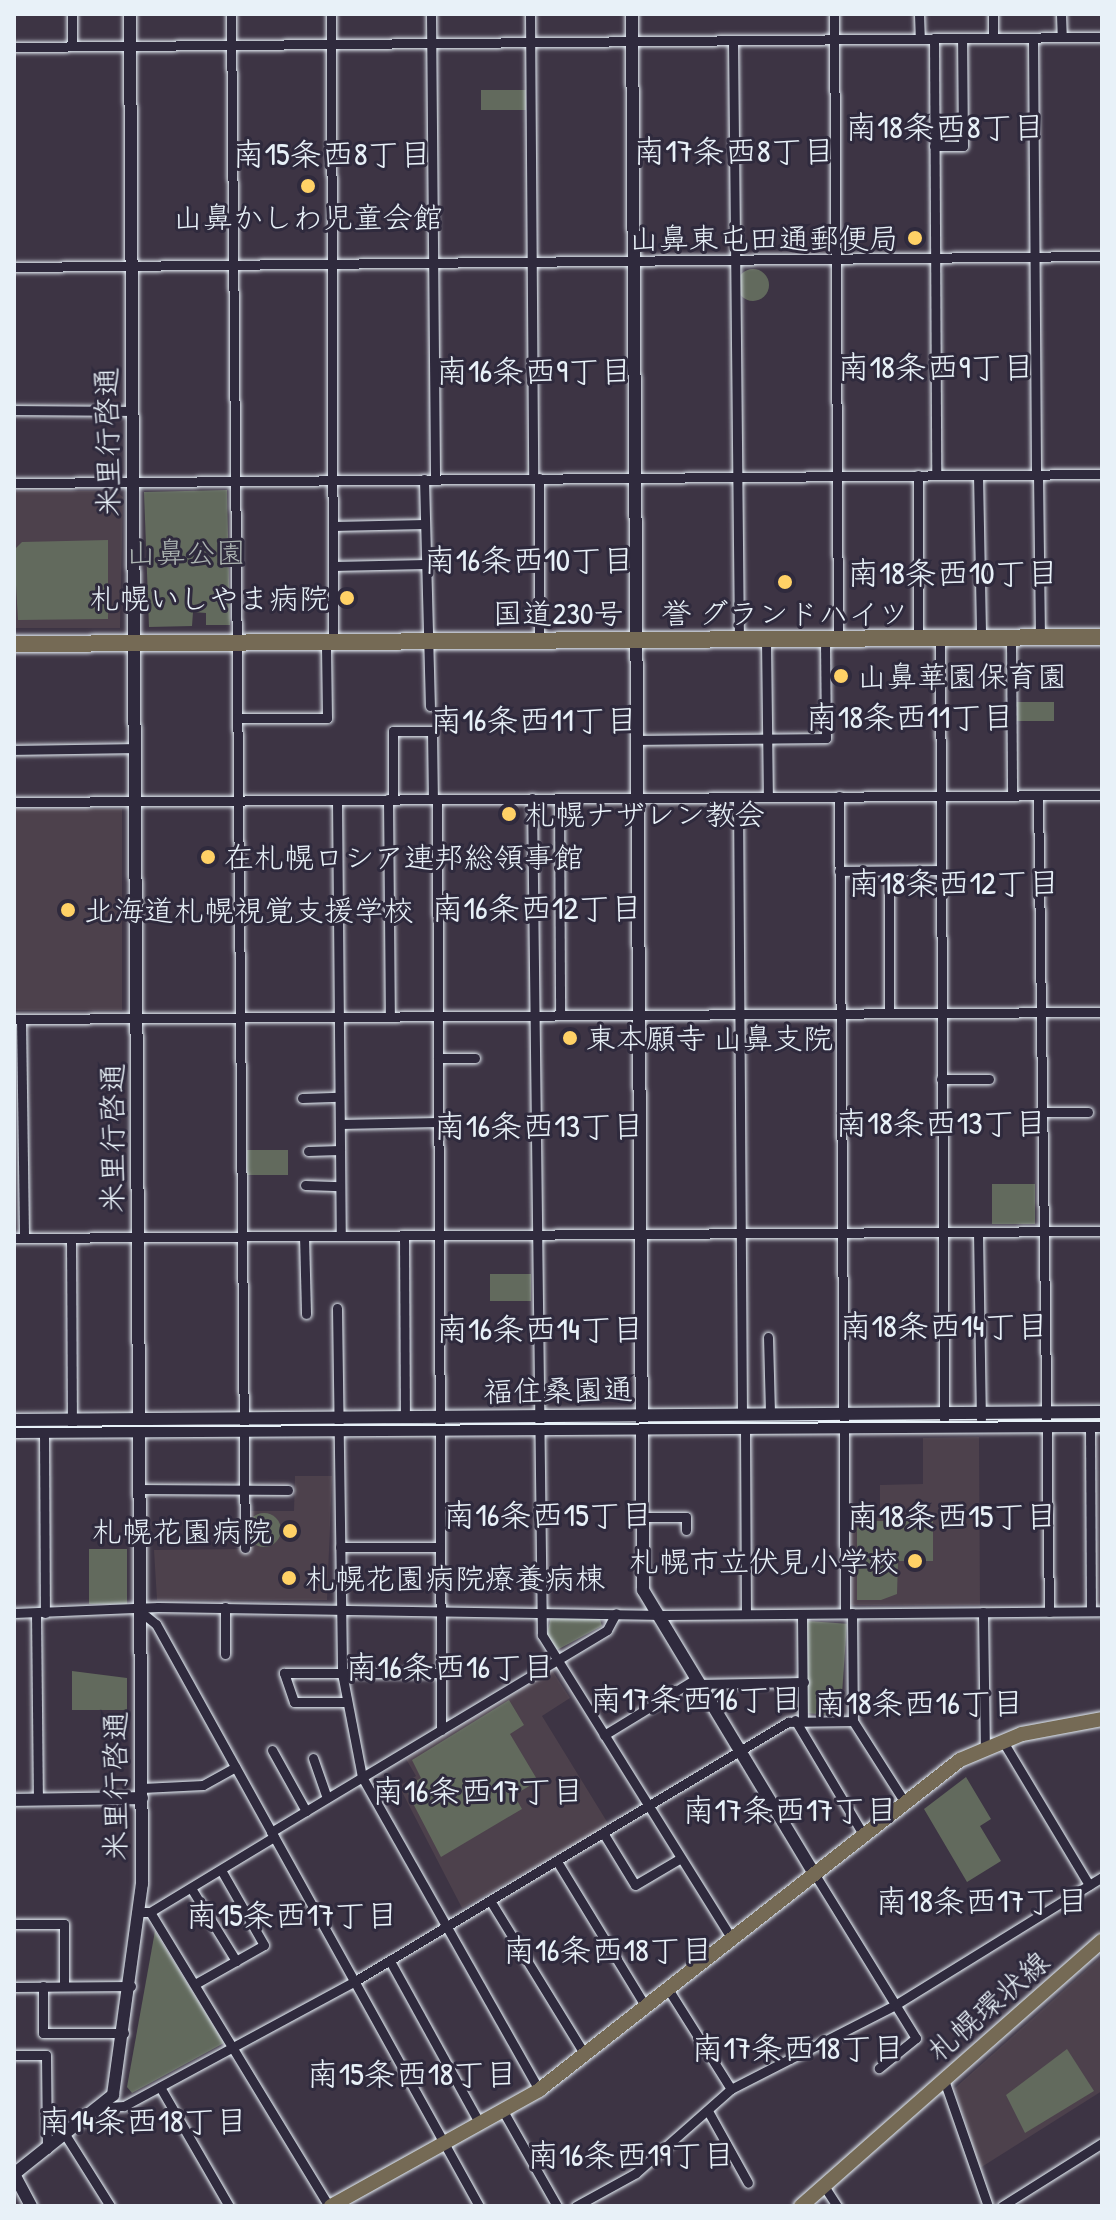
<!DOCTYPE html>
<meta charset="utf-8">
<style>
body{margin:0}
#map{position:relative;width:1116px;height:2220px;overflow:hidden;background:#3d3444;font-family:"Patrick Hand","Klee One",sans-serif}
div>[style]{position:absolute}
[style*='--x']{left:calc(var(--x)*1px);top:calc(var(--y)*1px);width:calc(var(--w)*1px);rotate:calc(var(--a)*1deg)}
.built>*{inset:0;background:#4d414c;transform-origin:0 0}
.green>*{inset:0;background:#626a5d;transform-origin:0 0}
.round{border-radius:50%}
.roads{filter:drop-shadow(0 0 2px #e8f1f8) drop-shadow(0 0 2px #e8f1f8)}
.street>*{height:9px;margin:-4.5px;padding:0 4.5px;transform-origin:4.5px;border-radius:4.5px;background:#2f2a3d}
.secondary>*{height:12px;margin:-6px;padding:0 6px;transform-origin:6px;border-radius:6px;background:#2f2a3d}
.primary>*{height:14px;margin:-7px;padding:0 7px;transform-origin:7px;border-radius:7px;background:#756a55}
.highway>*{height:16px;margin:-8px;padding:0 8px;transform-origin:8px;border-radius:8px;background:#756a55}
.tram>*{height:2px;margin:-1px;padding:0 1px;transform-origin:1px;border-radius:1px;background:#e8f1f8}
.dots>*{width:22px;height:22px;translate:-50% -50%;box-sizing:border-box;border:4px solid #2f2a3d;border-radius:50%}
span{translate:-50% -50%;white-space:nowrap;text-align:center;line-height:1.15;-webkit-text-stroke:6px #2f2a3d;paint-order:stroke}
.poi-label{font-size:30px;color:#e8f1f8}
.right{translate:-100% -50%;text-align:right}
.left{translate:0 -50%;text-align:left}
.street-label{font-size:30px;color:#e8f1f8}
.park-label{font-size:30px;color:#acb4b2}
.neighbourhood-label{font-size:32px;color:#e8f1f8}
.frame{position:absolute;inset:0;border:16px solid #e8f1f8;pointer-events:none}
</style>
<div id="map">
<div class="built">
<div style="clip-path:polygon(14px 491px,115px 491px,123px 497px,120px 628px,14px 628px)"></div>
<div style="left:122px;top:809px;width:201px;height:108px;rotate:90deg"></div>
<div style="clip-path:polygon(979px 1437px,980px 1605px,851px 1605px,850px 1516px,880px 1517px,880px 1485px,923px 1484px,923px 1438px)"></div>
<div style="clip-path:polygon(295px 1476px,332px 1476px,327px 1600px,157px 1600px,154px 1550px,247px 1549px,249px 1511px,294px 1511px)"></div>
<div style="clip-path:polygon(552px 1670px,570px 1698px,542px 1716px,609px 1825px,462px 1908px,399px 1786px,416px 1776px,406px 1759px)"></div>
<div style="clip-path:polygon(1102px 1956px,1102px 2091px,980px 2168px,955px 2088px)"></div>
</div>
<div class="green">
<div style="left:526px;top:90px;width:20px;height:45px;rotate:90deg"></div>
<div class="round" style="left:737px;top:269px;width:32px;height:32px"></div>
<div style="clip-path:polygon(227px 490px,230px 625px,206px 625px,206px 613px,193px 612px,192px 626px,149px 627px,144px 492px)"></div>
<div style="clip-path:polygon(108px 540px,108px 619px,18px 620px,14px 550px,22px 542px)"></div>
<div style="left:1016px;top:702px;width:38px;height:19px"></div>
<div style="left:247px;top:1150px;width:41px;height:25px"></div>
<div style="left:992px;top:1184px;width:43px;height:40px"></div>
<div style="left:490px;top:1274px;width:41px;height:27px"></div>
<div class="round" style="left:247px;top:1513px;width:34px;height:34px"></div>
<div style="clip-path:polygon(864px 1521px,933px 1521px,933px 1561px,898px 1561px,897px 1594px,881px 1600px,857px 1600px,857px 1528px)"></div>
<div style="left:89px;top:1549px;width:38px;height:55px"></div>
<div style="clip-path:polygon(551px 1616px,600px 1619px,602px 1626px,557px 1650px,547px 1635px)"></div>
<div style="left:807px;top:1621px;width:40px;height:92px;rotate:4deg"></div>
<div style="clip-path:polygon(72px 1671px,127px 1678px,127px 1710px,72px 1710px)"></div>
<div style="clip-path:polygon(509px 1700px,524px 1725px,510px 1734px,538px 1781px,514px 1795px,522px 1809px,441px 1857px,405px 1788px,421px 1778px,412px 1760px)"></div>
<div style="clip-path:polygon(966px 1777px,991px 1819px,980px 1826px,1001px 1861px,967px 1882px,924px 1809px)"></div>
<div style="clip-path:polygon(155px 1931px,224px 2043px,132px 2093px,127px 2087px)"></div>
<div style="clip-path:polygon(1067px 2049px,1094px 2091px,1025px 2133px,1006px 2095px)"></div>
</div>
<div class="roads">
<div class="street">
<div style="--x:72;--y:14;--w:32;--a:90"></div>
<div style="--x:231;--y:14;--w:1534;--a:89.48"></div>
<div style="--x:331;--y:14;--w:628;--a:89.82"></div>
<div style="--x:431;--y:14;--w:465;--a:89.5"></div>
<div style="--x:530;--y:14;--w:464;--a:89.6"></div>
<div style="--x:834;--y:14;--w:624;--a:89.63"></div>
<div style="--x:919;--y:14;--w:25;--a:88"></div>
<div style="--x:993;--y:14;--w:24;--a:90"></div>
<div style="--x:1061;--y:14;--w:23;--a:88"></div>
<div style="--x:934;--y:38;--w:437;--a:89.7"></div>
<div style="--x:1033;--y:38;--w:436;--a:89.6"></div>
<div style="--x:733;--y:40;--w:600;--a:89.43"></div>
<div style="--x:14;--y:47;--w:1088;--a:-0.53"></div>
<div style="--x:934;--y:146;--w:29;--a:0"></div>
<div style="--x:963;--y:146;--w:108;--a:-90.5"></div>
<div style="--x:14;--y:267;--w:1088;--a:-0.58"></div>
<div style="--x:14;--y:410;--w:118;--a:0.5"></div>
<div style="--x:1038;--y:474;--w:164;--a:89.3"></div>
<div style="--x:978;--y:475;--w:163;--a:88.9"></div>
<div style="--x:539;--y:478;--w:163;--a:90"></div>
<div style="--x:424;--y:479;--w:227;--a:88.5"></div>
<div style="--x:14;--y:483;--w:1088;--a:-0.47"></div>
<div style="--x:333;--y:526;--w:92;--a:-1.2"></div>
<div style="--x:333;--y:566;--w:93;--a:-1.2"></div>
<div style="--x:918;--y:638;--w:163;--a:-90"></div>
<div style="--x:940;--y:638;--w:781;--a:89.71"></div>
<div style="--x:1011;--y:638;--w:157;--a:89.6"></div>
<div style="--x:766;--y:640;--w:157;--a:89.3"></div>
<div style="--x:237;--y:718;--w:90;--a:0"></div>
<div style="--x:327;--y:718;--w:76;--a:-90.8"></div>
<div style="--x:636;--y:740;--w:190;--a:-0.6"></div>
<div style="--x:826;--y:738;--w:100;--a:-90.6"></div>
<div style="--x:14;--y:750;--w:121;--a:-0.9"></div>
<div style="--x:1038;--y:795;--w:817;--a:89.23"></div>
<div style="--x:839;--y:796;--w:817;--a:89.58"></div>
<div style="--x:738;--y:797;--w:617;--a:89.63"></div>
<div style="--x:532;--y:798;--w:837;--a:89.32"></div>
<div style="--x:542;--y:1635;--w:357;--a:58"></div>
<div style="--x:559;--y:798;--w:217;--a:89.7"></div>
<div style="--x:388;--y:799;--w:218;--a:89.5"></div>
<div style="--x:393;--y:799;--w:68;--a:-90"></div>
<div style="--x:393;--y:731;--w:39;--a:0"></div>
<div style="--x:432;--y:731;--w:68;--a:89.2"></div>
<div style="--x:437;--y:799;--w:931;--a:89.75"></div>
<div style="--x:337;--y:800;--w:436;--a:89.5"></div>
<div style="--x:14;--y:802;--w:1088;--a:-0.37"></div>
<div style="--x:839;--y:871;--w:101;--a:-0.6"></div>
<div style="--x:889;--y:871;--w:142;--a:90"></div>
<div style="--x:14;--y:1019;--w:1088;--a:-0.37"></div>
<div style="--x:21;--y:1019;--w:219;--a:89.2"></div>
<div style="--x:438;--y:1058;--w:37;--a:0"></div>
<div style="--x:941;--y:1079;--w:48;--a:0"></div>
<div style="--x:302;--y:1098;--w:37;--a:-2"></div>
<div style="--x:1041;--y:1112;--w:47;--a:0"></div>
<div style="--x:340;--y:1124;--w:98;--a:-1.2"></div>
<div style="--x:308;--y:1151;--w:32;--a:-2"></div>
<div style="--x:305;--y:1185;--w:35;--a:2"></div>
<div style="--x:978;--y:1232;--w:187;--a:89.1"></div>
<div style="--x:304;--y:1236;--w:78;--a:88.5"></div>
<div style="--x:404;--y:1236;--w:181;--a:89.7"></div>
<div style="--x:14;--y:1238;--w:1088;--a:-0.37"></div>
<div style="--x:71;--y:1238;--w:187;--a:89.7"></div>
<div style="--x:337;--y:1308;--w:365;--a:89.2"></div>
<div style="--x:342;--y:1673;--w:106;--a:79.1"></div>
<div style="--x:362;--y:1777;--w:360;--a:60.5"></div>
<div style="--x:768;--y:1337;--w:77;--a:88.5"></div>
<div style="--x:1090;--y:1426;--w:185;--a:89.7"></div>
<div style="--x:745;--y:1428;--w:186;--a:89.7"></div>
<div style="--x:44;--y:1432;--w:181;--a:89.7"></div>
<div style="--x:141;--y:1489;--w:147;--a:0.4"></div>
<div style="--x:642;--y:1517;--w:44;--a:0"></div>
<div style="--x:686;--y:1517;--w:13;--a:90"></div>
<div style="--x:340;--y:1547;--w:100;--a:0"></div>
<div style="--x:141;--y:1612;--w:19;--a:39"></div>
<div style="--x:156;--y:1624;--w:666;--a:60.97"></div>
<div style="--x:983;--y:1612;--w:135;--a:89.2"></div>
<div style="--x:14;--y:1613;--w:144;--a:-2.4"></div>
<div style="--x:158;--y:1607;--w:507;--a:0.9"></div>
<div style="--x:665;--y:1615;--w:437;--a:-0.5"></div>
<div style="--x:36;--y:1613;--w:186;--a:89.4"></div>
<div style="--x:852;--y:1613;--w:108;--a:89.5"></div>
<div style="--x:853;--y:1721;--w:95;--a:57.5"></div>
<div style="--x:802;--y:1614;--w:106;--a:89.5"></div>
<div style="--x:225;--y:1654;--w:47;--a:-90"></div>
<div style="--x:697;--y:1684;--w:107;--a:-1.1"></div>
<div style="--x:347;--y:1702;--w:53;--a:180"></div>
<div style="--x:294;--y:1702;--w:31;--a:-109"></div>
<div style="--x:284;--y:1673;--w:156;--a:0"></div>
<div style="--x:795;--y:1720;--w:133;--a:59.2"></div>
<div style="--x:604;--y:1735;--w:105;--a:-31.4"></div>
<div style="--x:1002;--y:1740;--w:169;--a:59"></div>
<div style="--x:272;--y:1750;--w:70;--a:60.9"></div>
<div style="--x:313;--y:1758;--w:42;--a:70.7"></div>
<div style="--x:142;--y:1788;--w:61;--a:-2.8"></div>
<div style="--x:203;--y:1785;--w:37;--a:-29"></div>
<div style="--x:271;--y:1832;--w:392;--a:-31"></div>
<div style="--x:607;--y:1630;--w:19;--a:-62"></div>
<div style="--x:605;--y:1836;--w:57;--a:58.5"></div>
<div style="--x:635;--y:1885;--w:53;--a:-30.4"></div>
<div style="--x:558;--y:1863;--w:169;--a:58.6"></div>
<div style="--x:814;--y:1873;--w:194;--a:58.3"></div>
<div style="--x:916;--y:2038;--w:48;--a:141"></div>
<div style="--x:191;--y:1888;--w:86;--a:58.3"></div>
<div style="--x:491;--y:1902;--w:180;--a:58.4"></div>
<div style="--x:140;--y:1912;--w:10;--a:0"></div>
<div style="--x:150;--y:1912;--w:344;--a:58.7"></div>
<div style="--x:150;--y:1912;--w:145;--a:-31.2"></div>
<div style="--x:14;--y:1924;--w:50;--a:0"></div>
<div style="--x:64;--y:1924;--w:62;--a:90"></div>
<div style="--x:390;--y:1961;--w:186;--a:61.1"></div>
<div style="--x:195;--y:1984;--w:79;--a:-29.5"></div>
<div style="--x:264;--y:1945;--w:86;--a:-119.8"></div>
<div style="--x:43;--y:1986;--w:47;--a:90"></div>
<div style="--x:43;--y:2033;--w:81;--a:0"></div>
<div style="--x:14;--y:1987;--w:117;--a:-0.5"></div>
<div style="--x:668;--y:1989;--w:118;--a:57.8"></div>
<div style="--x:14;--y:2055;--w:32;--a:0"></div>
<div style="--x:46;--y:2055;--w:94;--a:89.4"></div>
<div style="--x:944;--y:2080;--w:133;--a:70.8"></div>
<div style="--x:160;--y:2087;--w:138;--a:59.9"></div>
<div style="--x:108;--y:2107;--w:16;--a:-4"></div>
<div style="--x:124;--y:2106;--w:263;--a:-28.4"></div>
<div style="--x:355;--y:1981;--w:505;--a:-30.89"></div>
<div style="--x:788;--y:1722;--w:65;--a:-0.9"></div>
<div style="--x:503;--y:2111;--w:109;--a:60.4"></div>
<div style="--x:708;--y:2111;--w:82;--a:60.9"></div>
<div style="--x:66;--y:2136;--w:83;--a:57.8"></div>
<div style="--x:824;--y:2186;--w:24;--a:57"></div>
<div style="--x:576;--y:2206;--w:68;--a:-28.8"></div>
<div style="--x:636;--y:2173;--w:127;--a:-41.5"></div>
<div style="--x:731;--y:2089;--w:184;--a:-27.1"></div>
<div style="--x:895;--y:2005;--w:243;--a:-31.7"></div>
<div style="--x:1002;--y:2206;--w:118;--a:-32.2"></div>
</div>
<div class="secondary">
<div style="--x:632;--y:14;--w:1576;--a:89.6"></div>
<div style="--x:643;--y:1590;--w:331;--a:58.9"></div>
<div style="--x:14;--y:1420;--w:1088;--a:-0.42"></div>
<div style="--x:14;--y:1432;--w:1088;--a:-0.32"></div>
<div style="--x:14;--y:1800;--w:128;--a:-0.9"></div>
<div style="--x:31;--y:2206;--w:36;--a:-118"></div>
<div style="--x:14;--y:2174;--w:127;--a:-38.6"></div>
<div style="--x:113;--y:2095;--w:213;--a:-82.2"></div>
<div style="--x:142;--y:1884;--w:1870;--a:-90.37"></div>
</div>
<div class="primary">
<div style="--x:331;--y:2206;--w:238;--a:-29.1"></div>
<div style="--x:539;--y:2090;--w:535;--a:-38.09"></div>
<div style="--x:960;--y:1760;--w:67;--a:-22.8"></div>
<div style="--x:1022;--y:1734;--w:81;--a:-10.6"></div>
<div style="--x:801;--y:2206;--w:401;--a:-41.4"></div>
</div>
<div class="highway">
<div style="--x:14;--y:644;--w:1088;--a:-0.37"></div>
</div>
</div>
<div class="tram">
<div style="--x:14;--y:1427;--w:1088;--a:-0.32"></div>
</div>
<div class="dots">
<div style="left:308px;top:186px;background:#ffd166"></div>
<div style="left:915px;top:238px;background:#ffd166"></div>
<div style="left:785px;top:582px;background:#ffd166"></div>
<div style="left:347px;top:598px;background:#ffd166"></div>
<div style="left:841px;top:676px;background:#ffd166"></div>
<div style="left:509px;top:814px;background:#ffd166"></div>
<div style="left:208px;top:857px;background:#ffd166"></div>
<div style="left:68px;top:910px;background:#ffd166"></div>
<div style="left:570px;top:1038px;background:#ffd166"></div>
<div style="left:290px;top:1531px;background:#ffd166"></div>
<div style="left:915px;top:1561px;background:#ffd166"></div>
<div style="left:289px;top:1578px;background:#ffd166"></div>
</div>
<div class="poi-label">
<span style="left:308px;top:217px">山鼻かしわ児童会館</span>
<span class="right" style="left:899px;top:238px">山鼻東屯田通郵便局</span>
<span class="right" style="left:329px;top:598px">札幌いしやま病院</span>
<span style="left:785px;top:613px">誉 グランドハイツ</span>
<span class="left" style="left:857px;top:676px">山鼻華園保育園</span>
<span class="left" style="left:525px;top:814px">札幌ナザレン教会</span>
<span class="left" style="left:224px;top:857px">在札幌ロシア連邦総領事館</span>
<span class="left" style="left:84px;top:910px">北海道札幌視覚支援学校</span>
<span class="left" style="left:586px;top:1038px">東本願寺 山鼻支院</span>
<span class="right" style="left:272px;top:1531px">札幌花園病院</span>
<span class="right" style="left:899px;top:1561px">札幌市立伏見小学校</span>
<span class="left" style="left:305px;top:1578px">札幌花園病院療養病棟</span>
</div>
<div class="street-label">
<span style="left:107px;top:442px;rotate:-91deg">米里行啓通</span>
<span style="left:558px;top:613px">国道230号</span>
<span style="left:112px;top:1138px;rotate:-90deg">米里行啓通</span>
<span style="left:558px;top:1390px;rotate:-1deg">福住桑園通</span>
<span style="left:115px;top:1786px;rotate:-90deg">米里行啓通</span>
<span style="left:988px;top:2006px;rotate:-41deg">札幌環状線</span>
</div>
<div class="park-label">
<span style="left:186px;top:552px">山鼻公園</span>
</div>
<div class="neighbourhood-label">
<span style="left:945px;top:127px">南18条西8丁目</span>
<span style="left:734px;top:151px">南17条西8丁目</span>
<span style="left:332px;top:154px">南15条西8丁目</span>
<span style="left:936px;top:367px">南18条西9丁目</span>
<span style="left:534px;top:371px">南16条西9丁目</span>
<span style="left:529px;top:560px">南16条西10丁目</span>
<span style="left:953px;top:573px">南18条西10丁目</span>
<span style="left:910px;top:717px">南18条西11丁目</span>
<span style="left:534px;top:720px">南16条西11丁目</span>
<span style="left:954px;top:883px">南18条西12丁目</span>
<span style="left:537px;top:908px">南16条西12丁目</span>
<span style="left:941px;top:1123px">南18条西13丁目</span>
<span style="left:539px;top:1126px">南16条西13丁目</span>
<span style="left:944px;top:1326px">南18条西14丁目</span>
<span style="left:540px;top:1329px">南16条西14丁目</span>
<span style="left:548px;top:1515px">南16条西15丁目</span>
<span style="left:952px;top:1516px">南18条西15丁目</span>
<span style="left:450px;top:1667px">南16条西16丁目</span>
<span style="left:696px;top:1699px">南17条西16丁目</span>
<span style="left:919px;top:1703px">南18条西16丁目</span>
<span style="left:478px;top:1791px">南16条西17丁目</span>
<span style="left:790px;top:1810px">南17条西17丁目</span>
<span style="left:982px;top:1901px">南18条西17丁目</span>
<span style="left:292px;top:1915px">南15条西17丁目</span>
<span style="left:608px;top:1950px">南16条西18丁目</span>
<span style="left:798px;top:2048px">南17条西18丁目</span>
<span style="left:412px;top:2074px">南15条西18丁目</span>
<span style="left:143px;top:2121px">南14条西18丁目</span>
<span style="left:631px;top:2155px">南16条西19丁目</span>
</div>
<div class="frame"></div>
</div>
